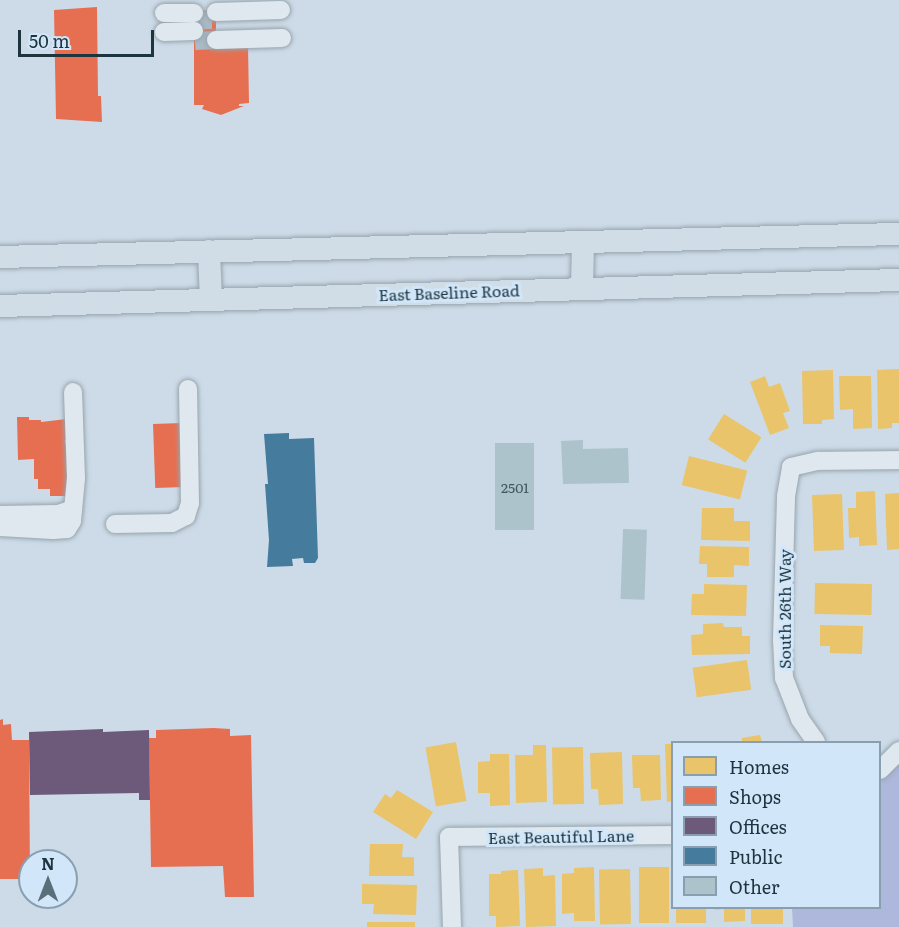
<!DOCTYPE html>
<style>
body{margin:0}
#map{position:relative;width:899px;height:927px;overflow:hidden;background:#cddbe8;font-family:Literata,serif}
div>[style]{position:absolute}
[style*='--x']{left:calc(var(--x)*1px);top:calc(var(--y)*1px);width:calc(var(--w)*1px);rotate:calc(var(--a)*1deg)}
.green>*{inset:0;background:#aeb7dc}
.homes>*{inset:0;background:#e9c46a;transform-origin:0 0}
.shops>*{inset:0;background:#e76f51;transform-origin:0 0}
.offices>*{inset:0;background:#6d597a}
.public>*{inset:0;background:#457b9d}
.building>*{inset:0;background:#adc3cc;transform-origin:0 0}
.minor-tunnel>*{height:18px;margin-top:-9px;transform-origin:0;background:repeating-linear-gradient(90deg,#aabac6 0 18px,transparent 0 27px)}
.roads{filter:drop-shadow(0 0 2px #96a4ad) drop-shadow(0 0 2px #96a4ad)}
.minor>*{height:18px;margin:-9px;padding:0 9px;transform-origin:9px;border-radius:9px;background:#e0e8ef}
.major>*{height:22px;margin:-11px;padding:0 11px;transform-origin:11px;border-radius:11px;background:#d0dde7}
span{translate:-50% -50%;white-space:nowrap;text-align:center;line-height:1.15;-webkit-text-stroke:6px #d2e6fa;paint-order:stroke}
.number-label{font-size:14px;color:#405862}
.number-label span{-webkit-text-stroke-width:0}
.street-label{font-size:16px;color:#1c353e}
.legend{position:absolute;left:671px;top:741px;width:210px;height:168px;box-sizing:border-box;background:#d2e6fa;border:2px solid #899faf;margin:0;padding:8px 10px;list-style:none;font-size:18px;color:#1c353e}
.legend li{display:flex;align-items:center;gap:12px;height:30px}
.legend b{width:30px;border:2px solid #899faf}
.north{position:absolute;left:18px;top:849px;width:60px;height:60px;box-sizing:border-box;background:#d2e6fa;border:2px solid #899faf;border-radius:50%;rotate:0deg;font-size:16px;font-weight:700;line-height:24px;text-align:center;color:#1c353e}
.north::after{content:'';display:block;margin:auto;width:21px;height:27px;background:#5a6f7a;clip-path:polygon(50% 0,100% 100%,50% 72%,0 100%)}
.scale{position:absolute;left:18px;top:30px;width:136px;height:27px;box-sizing:border-box;border:3px solid #1c353e;border-top:0;padding-left:8px;font-size:18px;line-height:21px;white-space:nowrap;color:#1c353e;-webkit-text-stroke:4px #d2e6fa;paint-order:stroke}
</style>
<div id="map">
<div class="green">
<div style="clip-path:polygon(899px 751px,899px 927px,793px 927px,792px 908px,880px 908px,880px 770px)"></div>
</div>
<div class="homes">
<div style="clip-path:polygon(899px 369px,899px 423px,892px 423px,892px 428px,878px 429px,877px 370px)"></div>
<div style="clip-path:polygon(833px 370px,834px 419px,822px 420px,822px 424px,803px 424px,802px 371px)"></div>
<div style="clip-path:polygon(765px 376px,769px 387px,780px 383px,790px 411px,783px 413px,789px 428px,770px 435px,750px 382px)"></div>
<div style="clip-path:polygon(839px 376px,871px 376px,872px 428px,853px 429px,853px 409px,840px 410px)"></div>
<div style="left:724px;top:414px;width:44px;height:30px;rotate:32deg"></div>
<div style="left:689px;top:456px;width:60px;height:30px;rotate:14deg"></div>
<div style="clip-path:polygon(875px 491px,877px 545px,859px 546px,859px 537px,849px 538px,848px 508px,856px 508px,856px 492px)"></div>
<div style="clip-path:polygon(899px 493px,899px 549px,887px 550px,885px 494px)"></div>
<div style="left:842px;top:494px;width:56px;height:30px;rotate:88deg"></div>
<div style="clip-path:polygon(702px 508px,734px 508px,734px 521px,750px 521px,750px 541px,701px 540px)"></div>
<div style="clip-path:polygon(700px 546px,749px 547px,749px 566px,734px 565px,734px 577px,707px 577px,707px 564px,699px 564px)"></div>
<div style="left:815px;top:583px;width:57px;height:31px;rotate:1deg"></div>
<div style="clip-path:polygon(704px 584px,747px 585px,746px 616px,691px 615px,692px 594px,704px 594px)"></div>
<div style="clip-path:polygon(723px 623px,724px 627px,742px 627px,742px 636px,750px 636px,750px 654px,692px 655px,691px 635px,703px 634px,703px 624px)"></div>
<div style="clip-path:polygon(820px 625px,863px 626px,862px 654px,830px 653px,830px 646px,820px 646px)"></div>
<div style="left:747px;top:660px;width:30px;height:55px;rotate:82deg"></div>
<div style="clip-path:polygon(760px 735px,762px 742px,742px 742px,742px 738px)"></div>
<div style="left:456px;top:742px;width:60px;height:31px;rotate:80deg"></div>
<div style="clip-path:polygon(665px 744px,672px 744px,672px 801px,667px 802px)"></div>
<div style="clip-path:polygon(533px 745px,546px 745px,547px 802px,516px 803px,515px 755px,533px 755px)"></div>
<div style="left:583px;top:747px;width:57px;height:31px;rotate:89deg"></div>
<div style="clip-path:polygon(622px 752px,623px 804px,599px 805px,598px 789px,591px 789px,590px 753px)"></div>
<div style="clip-path:polygon(490px 754px,509px 754px,510px 805px,490px 806px,490px 793px,478px 793px,478px 762px,490px 761px)"></div>
<div style="clip-path:polygon(632px 755px,660px 755px,661px 800px,641px 801px,640px 788px,633px 788px)"></div>
<div style="clip-path:polygon(397px 790px,433px 812px,416px 839px,373px 812px,385px 794px,391px 798px)"></div>
<div style="clip-path:polygon(370px 844px,403px 844px,402px 857px,414px 857px,414px 876px,369px 876px)"></div>
<div style="clip-path:polygon(594px 867px,595px 921px,574px 921px,574px 913px,562px 914px,562px 874px,574px 873px,574px 868px)"></div>
<div style="left:639px;top:867px;width:30px;height:56px"></div>
<div style="clip-path:polygon(543px 868px,543px 876px,555px 875px,556px 926px,526px 927px,524px 869px)"></div>
<div style="left:630px;top:869px;width:55px;height:31px;rotate:89deg"></div>
<div style="clip-path:polygon(518px 870px,520px 926px,496px 927px,496px 916px,489px 916px,489px 874px,501px 874px,501px 871px)"></div>
<div style="clip-path:polygon(362px 884px,417px 885px,416px 915px,373px 914px,374px 904px,362px 904px)"></div>
<div style="left:676px;top:908px;width:30px;height:15px"></div>
<div style="clip-path:polygon(715px 908px,745px 908px,745px 921px,724px 922px,724px 909px,715px 910px)"></div>
<div style="left:751px;top:908px;width:32px;height:16px"></div>
<div style="left:367px;top:922px;width:48px;height:5px"></div>
</div>
<div class="shops">
<div style="clip-path:polygon(97px 7px,98px 96px,101px 96px,102px 122px,56px 119px,54px 10px)"></div>
<div style="clip-path:polygon(216px 10px,216px 46px,248px 45px,249px 103px,239px 104px,239px 106px,244px 106px,221px 115px,202px 109px,204px 105px,194px 105px,194px 11px)"></div>
<div style="clip-path:polygon(17px 417px,29px 417px,29px 420px,41px 420px,41px 422px,67px 419px,67px 440px,65px 440px,65px 444px,70px 444px,70px 496px,50px 496px,50px 489px,38px 489px,38px 479px,34px 479px,34px 459px,18px 460px)"></div>
<div style="left:182px;top:423px;width:64px;height:29px;rotate:88deg"></div>
<div style="clip-path:polygon(3px 719px,3px 725px,11px 724px,12px 740px,29px 740px,30px 879px,0 879px,0 720px)"></div>
<div style="clip-path:polygon(214px 728px,230px 729px,230px 736px,251px 735px,254px 897px,225px 897px,223px 866px,151px 867px,149px 738px,156px 738px,156px 730px)"></div>
</div>
<div class="offices">
<div style="clip-path:polygon(103px 729px,103px 732px,149px 730px,150px 800px,139px 800px,139px 793px,30px 795px,29px 732px)"></div>
</div>
<div class="public">
<div style="clip-path:polygon(289px 433px,289px 439px,314px 438px,318px 558px,315px 563px,304px 563px,303px 558px,292px 559px,293px 566px,267px 567px,269px 540px,265px 484px,268px 484px,264px 434px)"></div>
</div>
<div class="building">
<div style="clip-path:polygon(583px 440px,583px 449px,628px 448px,629px 483px,563px 484px,561px 441px)"></div>
<div style="left:495px;top:443px;width:39px;height:87px"></div>
<div style="left:623px;top:529px;width:24px;height:70px;rotate:2deg"></div>
</div>
<div class="minor-tunnel">
<div style="--x:194;--y:21;--w:22;--a:-3"></div>
<div style="--x:195;--y:41;--w:21;--a:-3"></div>
</div>
<div class="roads">
<div class="minor">
<div style="--x:216;--y:12;--w:65;--a:-1.8"></div>
<div style="--x:164;--y:13;--w:30;--a:0"></div>
<div style="--x:164;--y:32;--w:30;--a:-2"></div>
<div style="--x:216;--y:40;--w:66;--a:-1.7"></div>
<div style="--x:0;--y:515;--w:58;--a:-1"></div>
<div style="--x:58;--y:514;--w:16;--a:-18"></div>
<div style="--x:115;--y:524;--w:57;--a:-1"></div>
<div style="--x:172;--y:523;--w:16;--a:-27"></div>
<div style="--x:186;--y:516;--w:14;--a:-73"></div>
<div style="--x:190;--y:503;--w:114;--a:-91"></div>
<div style="--x:0;--y:527;--w:53;--a:3.2"></div>
<div style="--x:53;--y:530;--w:14;--a:-4"></div>
<div style="--x:67;--y:529;--w:9;--a:-58"></div>
<div style="--x:72;--y:521;--w:43;--a:-84.7"></div>
<div style="--x:76;--y:478;--w:86;--a:-92"></div>
<div style="--x:816;--y:742;--w:28;--a:-125"></div>
<div style="--x:800;--y:719;--w:44;--a:-111.3"></div>
<div style="--x:784;--y:678;--w:37;--a:-93"></div>
<div style="--x:782;--y:641;--w:145;--a:-88.4"></div>
<div style="--x:786;--y:496;--w:29;--a:-80"></div>
<div style="--x:791;--y:467;--w:28;--a:-13"></div>
<div style="--x:818;--y:461;--w:81;--a:-0.7"></div>
<div style="--x:880;--y:770;--w:27;--a:-45"></div>
<div style="--x:452;--y:927;--w:90;--a:-91.9"></div>
<div style="--x:449;--y:837;--w:223;--a:-0.5"></div>
</div>
<div class="major">
<div style="--x:209;--y:251;--w:49;--a:87.7"></div>
<div style="--x:0;--y:257;--w:899;--a:-1.47"></div>
<div style="--x:582;--y:287;--w:45;--a:-88.7"></div>
<div style="--x:0;--y:306;--w:899;--a:-1.66"></div>
</div>
</div>
<div class="number-label">
<span style="left:515px;top:487px">2501</span>
</div>
<div class="street-label">
<span style="left:449px;top:292px;rotate:-2deg">East Baseline Road</span>
<span style="left:784px;top:609px;rotate:-90deg">South 26th Way</span>
<span style="left:561px;top:836px;rotate:-1deg">East Beautiful Lane</span>
</div>
<ul class="legend">
<li><b style="height:16px;background:#e9c46a"></b>Homes</li>
<li><b style="height:16px;background:#e76f51"></b>Shops</li>
<li><b style="height:16px;background:#6d597a"></b>Offices</li>
<li><b style="height:16px;background:#457b9d"></b>Public</li>
<li><b style="height:16px;background:#adc3cc"></b>Other</li>
</ul>
<div class="north">N</div>
<div class="scale">50 m</div>
</div>
